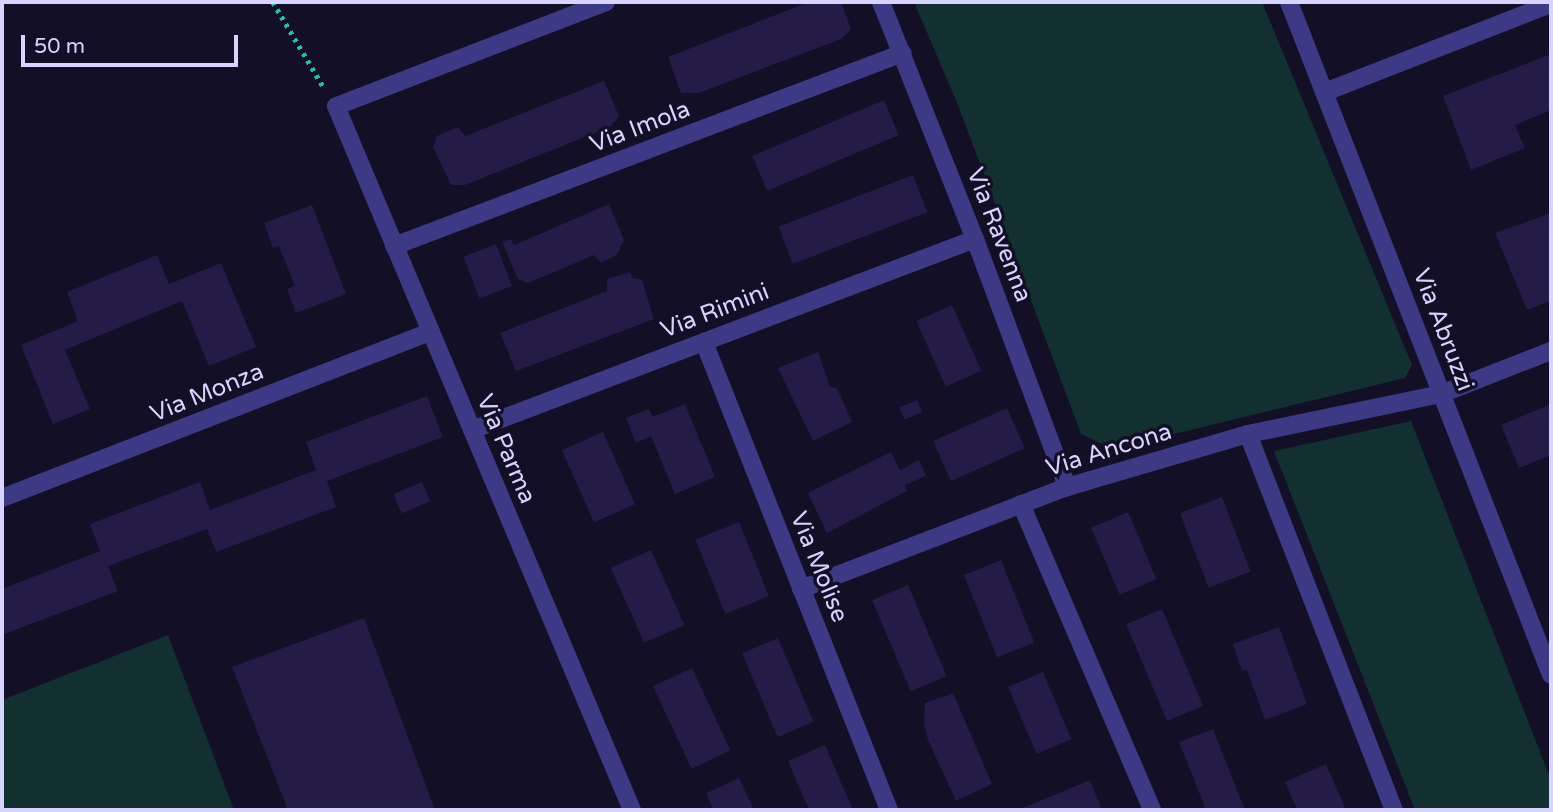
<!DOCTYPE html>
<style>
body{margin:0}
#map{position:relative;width:1553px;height:812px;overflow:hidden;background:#130f26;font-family:"Varela Round",sans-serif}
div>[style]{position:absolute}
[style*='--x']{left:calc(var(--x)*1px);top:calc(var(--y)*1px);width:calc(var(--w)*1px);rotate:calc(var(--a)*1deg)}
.green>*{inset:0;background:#12302f}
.building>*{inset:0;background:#241b47;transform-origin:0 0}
.path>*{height:4.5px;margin-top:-2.25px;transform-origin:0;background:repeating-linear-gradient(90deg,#2fb8b0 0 3.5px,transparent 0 8.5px)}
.minor>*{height:18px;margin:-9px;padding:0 9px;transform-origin:9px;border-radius:9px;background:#3d3a85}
span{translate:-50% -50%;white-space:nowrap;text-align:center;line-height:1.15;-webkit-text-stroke:7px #130f26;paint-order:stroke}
.street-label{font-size:24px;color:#d9d4ff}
.frame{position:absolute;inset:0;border:4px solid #d9d4ff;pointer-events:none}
.scale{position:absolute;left:21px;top:35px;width:217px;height:32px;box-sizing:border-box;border:4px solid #d9d4ff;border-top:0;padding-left:9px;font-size:21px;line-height:24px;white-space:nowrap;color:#d9d4ff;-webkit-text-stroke:5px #130f26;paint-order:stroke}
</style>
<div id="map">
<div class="green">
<div style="clip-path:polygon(914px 2px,1262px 2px,1412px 365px,1405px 378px,1112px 449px,1081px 434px,958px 105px)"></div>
<div style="clip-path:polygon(1411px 421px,1551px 780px,1551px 810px,1415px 810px,1274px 451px)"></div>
<div style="clip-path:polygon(168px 635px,234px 810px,2px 810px,2px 700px)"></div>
</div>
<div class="building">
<div style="clip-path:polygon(809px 2px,841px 2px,851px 29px,841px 39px,699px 93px,681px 93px,668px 57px)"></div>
<div style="clip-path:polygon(1551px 54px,1551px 110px,1515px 125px,1525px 148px,1471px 170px,1443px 96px)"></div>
<div style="clip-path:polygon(604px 81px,619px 116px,610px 127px,465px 185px,451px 185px,433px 147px,437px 136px,458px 127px,465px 136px)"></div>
<div style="left:884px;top:100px;width:38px;height:143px;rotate:67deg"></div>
<div style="left:913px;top:175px;width:40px;height:144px;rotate:69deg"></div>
<div style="clip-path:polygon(609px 204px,624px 240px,617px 255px,601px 263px,594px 255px,528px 283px,518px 279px,502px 242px,511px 239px,514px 245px)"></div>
<div style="clip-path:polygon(312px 205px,346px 294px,296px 313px,287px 289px,295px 286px,279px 246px,273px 248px,264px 223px)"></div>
<div style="clip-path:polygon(1551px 213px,1551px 301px,1527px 310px,1495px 233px)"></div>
<div style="left:496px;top:244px;width:45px;height:35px;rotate:69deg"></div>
<div style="clip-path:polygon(157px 255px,169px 284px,221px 263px,256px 347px,209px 366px,182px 301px,65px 350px,90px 409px,53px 424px,21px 345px,78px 321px,67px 292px)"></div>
<div style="clip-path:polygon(630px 272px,633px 278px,642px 280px,654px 319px,516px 371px,500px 333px,607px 291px,607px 279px)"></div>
<div style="left:952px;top:305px;width:72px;height:39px;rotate:66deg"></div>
<div style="clip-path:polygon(818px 352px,830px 387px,837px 388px,852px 422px,813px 441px,778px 368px)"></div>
<div style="clip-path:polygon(427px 396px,443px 437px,327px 481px,336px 507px,216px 552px,207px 529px,108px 566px,118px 591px,2px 635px,2px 589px,100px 551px,90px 524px,200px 482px,210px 510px,316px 470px,306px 442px)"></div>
<div style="left:917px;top:400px;width:13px;height:19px;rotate:67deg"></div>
<div style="clip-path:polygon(685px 404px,715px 477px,675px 494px,651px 436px,636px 443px,626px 418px,649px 409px,652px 417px)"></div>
<div style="clip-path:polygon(1551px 404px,1551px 455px,1519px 468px,1501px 425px)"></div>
<div style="left:1007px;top:408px;width:44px;height:81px;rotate:66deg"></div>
<div style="left:603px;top:432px;width:79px;height:45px;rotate:66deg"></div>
<div style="clip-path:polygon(891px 452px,900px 470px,919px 460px,926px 476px,905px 485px,907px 491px,827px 533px,808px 493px)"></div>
<div style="left:422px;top:482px;width:21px;height:31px;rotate:67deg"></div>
<div style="left:1222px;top:497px;width:80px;height:45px;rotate:69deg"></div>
<div style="left:1128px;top:512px;width:73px;height:40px;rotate:67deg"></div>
<div style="left:739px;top:522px;width:80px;height:47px;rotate:68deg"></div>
<div style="left:651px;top:550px;width:82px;height:44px;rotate:66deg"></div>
<div style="left:1001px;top:560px;width:89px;height:40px;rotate:68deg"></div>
<div style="left:908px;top:585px;width:99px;height:39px;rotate:67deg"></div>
<div style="left:1162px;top:609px;width:105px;height:39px;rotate:67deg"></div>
<div style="clip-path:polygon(364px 618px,435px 810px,288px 810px,232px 667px)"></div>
<div style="clip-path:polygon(1279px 627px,1307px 704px,1265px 720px,1247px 670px,1242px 671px,1233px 644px)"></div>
<div style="left:778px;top:638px;width:91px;height:39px;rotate:67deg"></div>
<div style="left:692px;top:668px;width:91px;height:43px;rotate:65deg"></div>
<div style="left:1043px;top:672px;width:73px;height:38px;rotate:67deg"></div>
<div style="clip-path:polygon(953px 693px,992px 784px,956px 801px,928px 740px,924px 724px,925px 703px)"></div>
<div style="clip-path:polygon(1213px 729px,1245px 810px,1206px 810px,1179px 742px)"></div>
<div style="clip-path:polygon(825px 745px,853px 810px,809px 810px,788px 761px)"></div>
<div style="clip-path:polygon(1326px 764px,1346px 810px,1297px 810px,1285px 782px)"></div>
<div style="clip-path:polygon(739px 778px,754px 810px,713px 810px,706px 793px)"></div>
<div style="clip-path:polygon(1090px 780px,1102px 810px,1018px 810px)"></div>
</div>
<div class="path">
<div style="--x:273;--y:2;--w:100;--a:59.3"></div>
</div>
<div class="minor">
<div style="--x:606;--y:2;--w:289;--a:158.9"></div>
<div style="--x:336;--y:106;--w:764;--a:67.2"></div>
<div style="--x:881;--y:2;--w:255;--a:68.4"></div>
<div style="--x:975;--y:239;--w:265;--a:69.6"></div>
<div style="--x:1289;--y:2;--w:722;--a:68.73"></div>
<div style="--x:1325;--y:92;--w:243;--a:-21.3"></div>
<div style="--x:394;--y:246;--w:544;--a:-20.77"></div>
<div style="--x:704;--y:342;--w:503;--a:68.43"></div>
<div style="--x:472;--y:430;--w:538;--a:-20.79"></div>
<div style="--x:1248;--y:434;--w:403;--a:68.8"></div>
<div style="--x:2;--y:498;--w:460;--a:-21.2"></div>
<div style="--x:1021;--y:504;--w:333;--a:66.8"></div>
<div style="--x:801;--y:589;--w:285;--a:-21"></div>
<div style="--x:1067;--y:487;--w:189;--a:-16.3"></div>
<div style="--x:1248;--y:434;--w:197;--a:-11.7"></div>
<div style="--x:1441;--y:394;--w:118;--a:-21.4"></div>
</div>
<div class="street-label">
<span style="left:640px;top:127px;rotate:-21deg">Via Imola</span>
<span style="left:999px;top:235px;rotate:69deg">Via Ravenna</span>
<span style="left:715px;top:311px;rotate:-21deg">Via Rimini</span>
<span style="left:1443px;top:330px;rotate:69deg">Via Abruzzi</span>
<span style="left:207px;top:393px;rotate:-22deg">Via Monza</span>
<span style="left:506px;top:449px;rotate:67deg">Via Parma</span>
<span style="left:1109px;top:450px;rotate:-17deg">Via Ancona</span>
<span style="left:819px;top:567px;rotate:68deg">Via Molise</span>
</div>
<div class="frame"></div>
<div class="scale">50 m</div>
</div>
